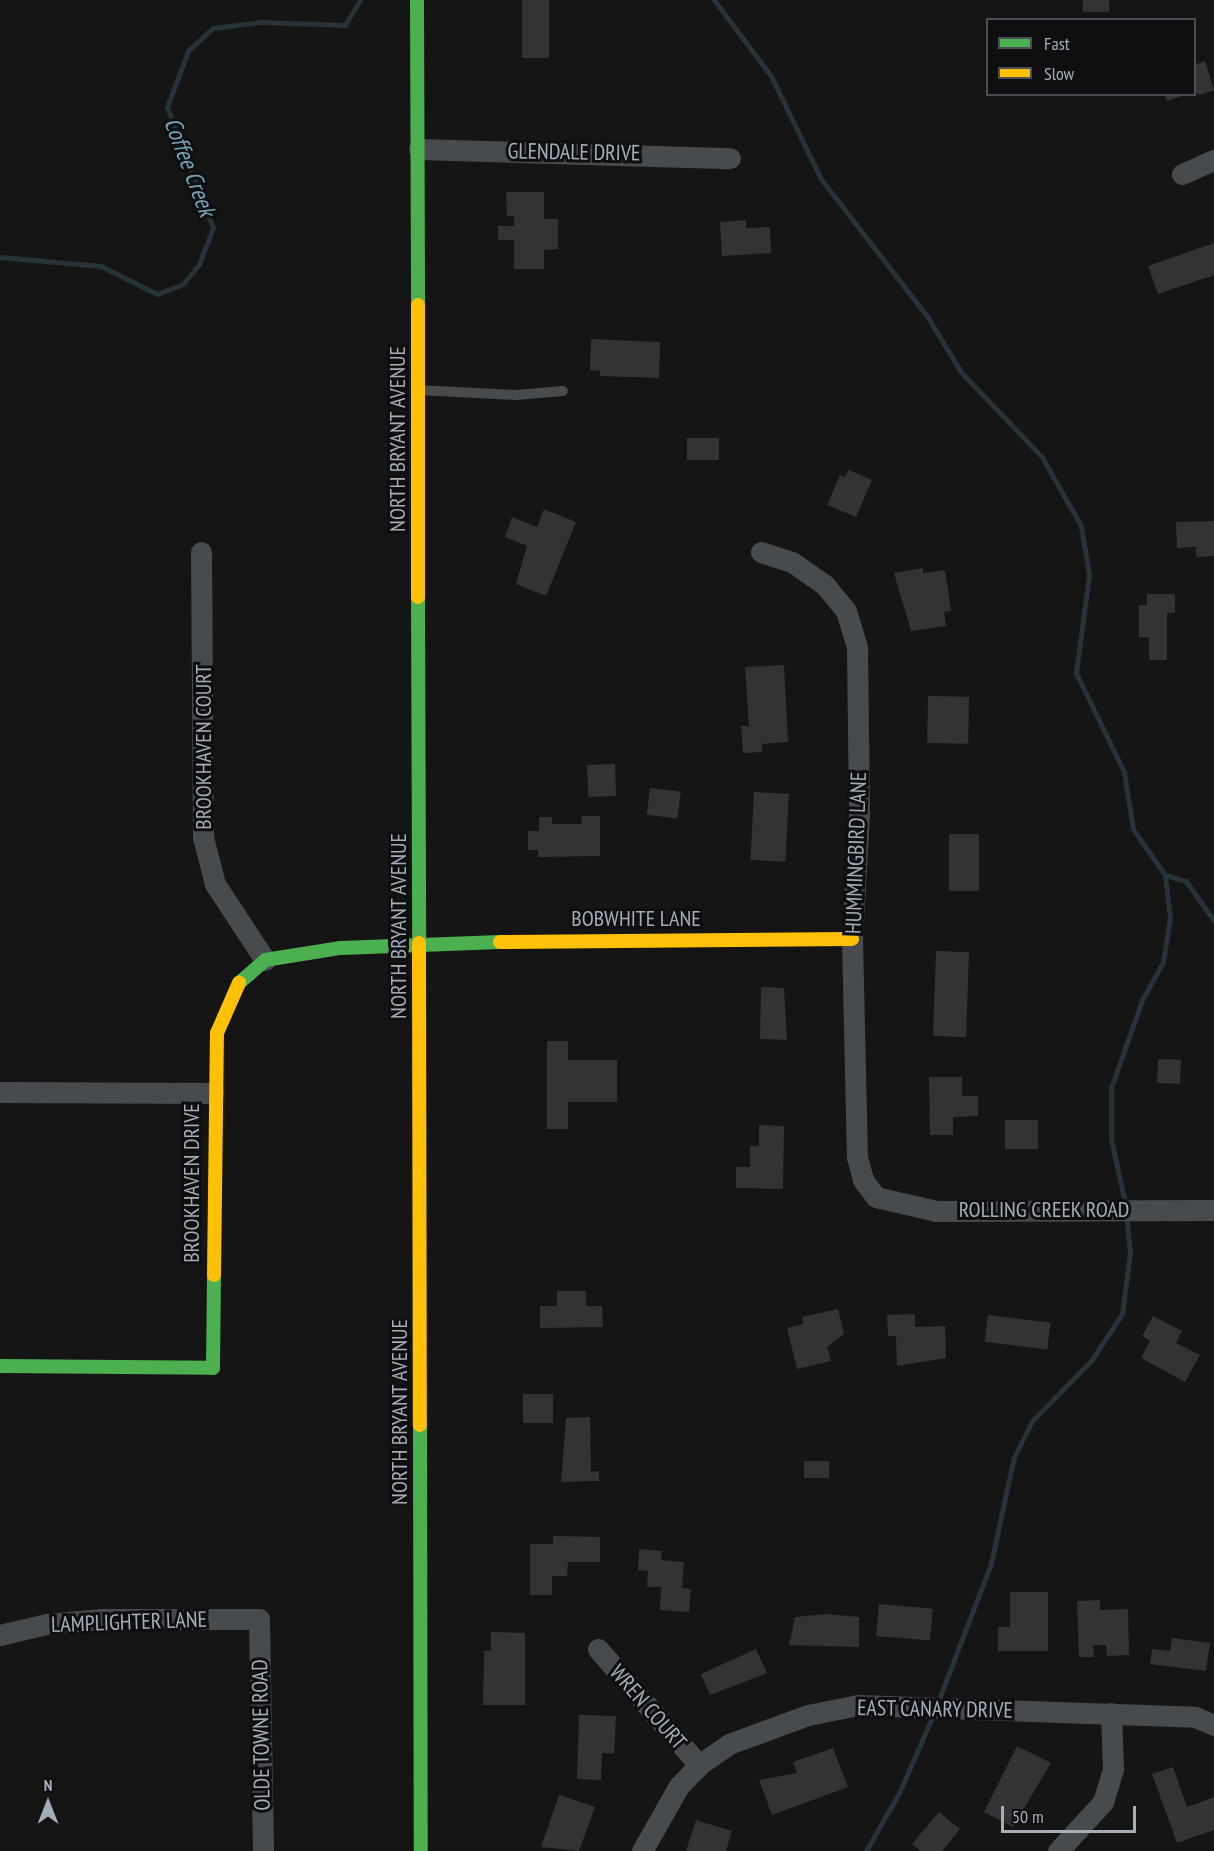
<!DOCTYPE html>
<style>
body{margin:0}
#map{position:relative;width:1214px;height:1851px;overflow:hidden;background:#151515;font-family:"PT Sans Narrow",sans-serif}
div>[style]{position:absolute}
[style*='--x']{left:calc(var(--x)*1px);top:calc(var(--y)*1px);width:calc(var(--w)*1px);rotate:calc(var(--a)*1deg)}
.stream>*{height:5px;margin:-2.5px;padding:0 2.5px;transform-origin:2.5px;border-radius:2.5px;background:#273338}
.building>*{inset:0;background:#333335;transform-origin:0 0}
.lane>*{height:10px;margin:-5px;padding:0 5px;transform-origin:5px;border-radius:5px;background:#484b4e}
.street>*{height:21px;margin:-10.5px;padding:0 10.5px;transform-origin:10.5px;border-radius:10.5px;background:#484b4e}
.fast>*{height:14px;margin:-7px;padding:0 7px;transform-origin:7px;border-radius:7px;background:#4caf50}
.slow>*{height:14px;margin:-7px;padding:0 7px;transform-origin:7px;border-radius:7px;background:#ffc107}
span{translate:-50% -50%;white-space:nowrap;text-align:center;line-height:1.15;-webkit-text-stroke:6px #0f0f11;paint-order:stroke}
.street-label{font-size:22px;color:#a4adb8}
.water-label{font-size:24px;color:#77a2b6;font-style:italic}
.legend{position:absolute;left:986px;top:18px;width:210px;height:78px;box-sizing:border-box;background:#0f0f11;border:2px solid #4b4e54;margin:0;padding:8px 10px;list-style:none;font-size:18px;color:#a4adb8}
.legend li{display:flex;align-items:center;gap:12px;height:30px}
.legend b{width:30px;border:2px solid #4b4e54}
.north{position:absolute;left:18px;top:1773px;width:60px;height:60px;-webkit-text-stroke:4px #0f0f11;paint-order:stroke;rotate:0deg;font-size:16px;font-weight:700;line-height:24px;text-align:center;color:#a4adb8}
.north::after{content:'';display:block;margin:auto;width:21px;height:27px;background:#a4adb8;clip-path:polygon(50% 0,100% 100%,50% 72%,0 100%)}
.scale{position:absolute;left:1001px;top:1806px;width:135px;height:27px;box-sizing:border-box;border:3px solid #a4adb8;border-top:0;padding-left:8px;font-size:18px;line-height:21px;white-space:nowrap;color:#a4adb8;-webkit-text-stroke:4px #0f0f11;paint-order:stroke}
</style>
<div id="map">
<div class="stream">
<div style="--x:714;--y:0;--w:95;--a:53.1"></div>
<div style="--x:771;--y:76;--w:114;--a:64.1"></div>
<div style="--x:821;--y:179;--w:173;--a:52.3"></div>
<div style="--x:927;--y:316;--w:66;--a:58.7"></div>
<div style="--x:961;--y:372;--w:117;--a:46.4"></div>
<div style="--x:1042;--y:457;--w:79;--a:60.5"></div>
<div style="--x:1081;--y:526;--w:50;--a:80.7"></div>
<div style="--x:1089;--y:575;--w:99;--a:97.6"></div>
<div style="--x:1076;--y:673;--w:110;--a:64.1"></div>
<div style="--x:1124;--y:772;--w:58;--a:81"></div>
<div style="--x:1133;--y:829;--w:56;--a:55.2"></div>
<div style="--x:1165;--y:875;--w:43;--a:83.4"></div>
<div style="--x:1170;--y:918;--w:45;--a:99"></div>
<div style="--x:1163;--y:962;--w:43;--a:118.9"></div>
<div style="--x:1142;--y:1000;--w:93;--a:109.4"></div>
<div style="--x:1111;--y:1088;--w:51;--a:90"></div>
<div style="--x:1111;--y:1139;--w:70;--a:77.6"></div>
<div style="--x:0;--y:257;--w:101;--a:5.1"></div>
<div style="--x:101;--y:266;--w:63;--a:26.6"></div>
<div style="--x:157;--y:294;--w:28;--a:-21"></div>
<div style="--x:183;--y:284;--w:26;--a:-51"></div>
<div style="--x:199;--y:264;--w:39;--a:-69"></div>
<div style="--x:213;--y:228;--w:129;--a:-110.8"></div>
<div style="--x:167;--y:107;--w:60;--a:-69.4"></div>
<div style="--x:188;--y:51;--w:34;--a:-43"></div>
<div style="--x:213;--y:28;--w:49;--a:-7"></div>
<div style="--x:262;--y:22;--w:83;--a:2.1"></div>
<div style="--x:345;--y:25;--w:29;--a:-59"></div>
<div style="--x:1165;--y:875;--w:22;--a:16"></div>
<div style="--x:1186;--y:881;--w:49;--a:55"></div>
<div style="--x:937;--y:1704;--w:151;--a:-69"></div>
<div style="--x:991;--y:1563;--w:108;--a:-77.8"></div>
<div style="--x:1014;--y:1457;--w:40;--a:-63.4"></div>
<div style="--x:1032;--y:1421;--w:84;--a:-45.5"></div>
<div style="--x:1091;--y:1361;--w:56;--a:-56.6"></div>
<div style="--x:1122;--y:1314;--w:63;--a:-82.6"></div>
<div style="--x:1130;--y:1252;--w:36;--a:-96"></div>
<div style="--x:866;--y:1851;--w:67;--a:-60.4"></div>
<div style="--x:899;--y:1793;--w:87;--a:-66.4"></div>
</div>
<div class="building">
<div style="left:522px;top:0;width:27px;height:58px"></div>
<div style="left:1083px;top:0;width:26px;height:12px"></div>
<div style="clip-path:polygon(1205px 61px,1214px 90px,1200px 95px,1194px 91px,1194px 65px)"></div>
<div style="clip-path:polygon(1164px 94px,1184px 94px,1184px 95px,1167px 101px)"></div>
<div style="clip-path:polygon(506px 192px,544px 192px,544px 219px,558px 219px,558px 249px,544px 250px,544px 269px,514px 269px,514px 240px,498px 240px,498px 226px,514px 226px,514px 216px,507px 216px)"></div>
<div style="clip-path:polygon(746px 220px,746px 228px,770px 227px,771px 253px,722px 256px,720px 222px)"></div>
<div style="clip-path:polygon(1214px 243px,1214px 275px,1158px 294px,1148px 266px)"></div>
<div style="clip-path:polygon(591px 339px,660px 342px,659px 378px,600px 376px,600px 371px,590px 370px)"></div>
<div style="left:687px;top:438px;width:32px;height:22px"></div>
<div style="clip-path:polygon(849px 470px,872px 480px,856px 517px,827px 505px,840px 475px,845px 477px)"></div>
<div style="clip-path:polygon(544px 509px,576px 522px,546px 596px,516px 584px,527px 546px,505px 537px,512px 517px,537px 527px)"></div>
<div style="clip-path:polygon(1214px 521px,1214px 556px,1196px 557px,1196px 547px,1177px 548px,1176px 522px)"></div>
<div style="clip-path:polygon(923px 568px,923px 573px,945px 570px,951px 611px,944px 612px,946px 626px,911px 631px,894px 573px)"></div>
<div style="clip-path:polygon(1147px 594px,1175px 594px,1175px 613px,1167px 613px,1167px 660px,1149px 660px,1149px 637px,1139px 637px,1139px 605px,1147px 605px)"></div>
<div style="clip-path:polygon(784px 665px,788px 742px,762px 744px,762px 752px,743px 753px,741px 726px,749px 726px,745px 667px)"></div>
<div style="left:928px;top:696px;width:41px;height:47px;rotate:1deg"></div>
<div style="left:615px;top:764px;width:32px;height:28px;rotate:88deg"></div>
<div style="left:650px;top:788px;width:31px;height:27px;rotate:7deg"></div>
<div style="left:754px;top:792px;width:35px;height:68px;rotate:3deg"></div>
<div style="clip-path:polygon(581px 816px,600px 816px,600px 856px,538px 857px,538px 850px,528px 850px,528px 831px,539px 831px,539px 817px,552px 817px,552px 824px,582px 824px)"></div>
<div style="left:949px;top:834px;width:30px;height:57px"></div>
<div style="left:936px;top:951px;width:33px;height:85px;rotate:2deg"></div>
<div style="clip-path:polygon(761px 987px,784px 988px,787px 1040px,760px 1039px)"></div>
<div style="clip-path:polygon(547px 1041px,568px 1041px,568px 1060px,617px 1060px,617px 1102px,568px 1102px,568px 1129px,547px 1129px)"></div>
<div style="left:1158px;top:1059px;width:23px;height:24px;rotate:2deg"></div>
<div style="clip-path:polygon(929px 1077px,962px 1077px,962px 1096px,978px 1096px,978px 1116px,953px 1117px,953px 1135px,930px 1135px)"></div>
<div style="left:1005px;top:1120px;width:33px;height:29px"></div>
<div style="clip-path:polygon(759px 1125px,784px 1126px,783px 1189px,736px 1188px,736px 1167px,750px 1167px,750px 1146px,759px 1146px)"></div>
<div style="clip-path:polygon(557px 1291px,586px 1291px,586px 1306px,602px 1306px,603px 1327px,540px 1328px,540px 1306px,557px 1306px)"></div>
<div style="clip-path:polygon(838px 1309px,844px 1334px,827px 1347px,831px 1361px,797px 1369px,787px 1328px,803px 1324px,802px 1317px)"></div>
<div style="clip-path:polygon(915px 1314px,915px 1327px,945px 1326px,946px 1358px,897px 1366px,896px 1336px,888px 1336px,887px 1315px)"></div>
<div style="left:988px;top:1315px;width:63px;height:27px;rotate:7deg"></div>
<div style="clip-path:polygon(1153px 1316px,1182px 1331px,1176px 1343px,1200px 1355px,1185px 1382px,1141px 1358px,1150px 1341px,1142px 1336px)"></div>
<div style="left:523px;top:1394px;width:30px;height:29px"></div>
<div style="clip-path:polygon(590px 1417px,591px 1472px,599px 1471px,599px 1481px,561px 1482px,566px 1418px)"></div>
<div style="left:804px;top:1461px;width:25px;height:17px"></div>
<div style="clip-path:polygon(553px 1536px,600px 1537px,600px 1562px,568px 1562px,567px 1576px,552px 1576px,552px 1595px,530px 1595px,530px 1544px,553px 1544px)"></div>
<div style="clip-path:polygon(639px 1549px,662px 1551px,661px 1560px,684px 1562px,682px 1588px,691px 1589px,689px 1612px,660px 1610px,661px 1587px,647px 1587px,648px 1571px,638px 1570px)"></div>
<div style="clip-path:polygon(1010px 1592px,1048px 1592px,1048px 1651px,998px 1651px,998px 1627px,1010px 1627px)"></div>
<div style="clip-path:polygon(1100px 1600px,1100px 1610px,1128px 1609px,1129px 1655px,1107px 1656px,1106px 1645px,1093px 1645px,1094px 1657px,1079px 1657px,1077px 1601px)"></div>
<div style="left:879px;top:1604px;width:54px;height:32px;rotate:5deg"></div>
<div style="clip-path:polygon(827px 1614px,859px 1617px,859px 1647px,789px 1645px,795px 1617px)"></div>
<div style="clip-path:polygon(491px 1632px,525px 1633px,525px 1705px,483px 1705px,484px 1651px,491px 1651px)"></div>
<div style="clip-path:polygon(1172px 1638px,1210px 1643px,1206px 1671px,1150px 1664px,1152px 1649px,1170px 1651px)"></div>
<div style="clip-path:polygon(756px 1649px,767px 1673px,710px 1695px,701px 1674px)"></div>
<div style="clip-path:polygon(579px 1715px,616px 1716px,614px 1754px,602px 1753px,601px 1780px,577px 1779px)"></div>
<div style="clip-path:polygon(1017px 1746px,1051px 1763px,1013px 1827px,984px 1812px)"></div>
<div style="clip-path:polygon(833px 1748px,848px 1787px,772px 1815px,759px 1780px,797px 1773px,793px 1762px)"></div>
<div style="clip-path:polygon(1173px 1767px,1187px 1807px,1214px 1797px,1214px 1830px,1177px 1843px,1152px 1774px)"></div>
<div style="clip-path:polygon(559px 1795px,595px 1807px,579px 1851px,541px 1847px)"></div>
<div style="clip-path:polygon(939px 1812px,960px 1829px,942px 1851px,921px 1851px,912px 1844px)"></div>
<div style="clip-path:polygon(696px 1820px,732px 1831px,726px 1851px,686px 1851px)"></div>
</div>
<div class="lane">
<div style="--x:418;--y:390;--w:98;--a:2.9"></div>
<div style="--x:516;--y:395;--w:47;--a:-4.9"></div>
</div>
<div class="street">
<div style="--x:419;--y:149;--w:311;--a:1.7"></div>
<div style="--x:1182;--y:174;--w:35;--a:-24"></div>
<div style="--x:201;--y:552;--w:285;--a:89.6"></div>
<div style="--x:203;--y:837;--w:49;--a:75.7"></div>
<div style="--x:215;--y:884;--w:91;--a:56.7"></div>
<div style="--x:761;--y:552;--w:33;--a:18"></div>
<div style="--x:792;--y:562;--w:40;--a:34.9"></div>
<div style="--x:825;--y:585;--w:33;--a:51"></div>
<div style="--x:846;--y:611;--w:39;--a:73"></div>
<div style="--x:857;--y:648;--w:166;--a:89.3"></div>
<div style="--x:859;--y:814;--w:125;--a:93.2"></div>
<div style="--x:852;--y:939;--w:218;--a:88.7"></div>
<div style="--x:857;--y:1157;--w:24;--a:75"></div>
<div style="--x:863;--y:1180;--w:21;--a:53"></div>
<div style="--x:876;--y:1197;--w:62;--a:13.1"></div>
<div style="--x:936;--y:1211;--w:278;--a:-0.2"></div>
<div style="--x:0;--y:1092;--w:213;--a:0.3"></div>
<div style="--x:0;--y:1635;--w:47;--a:-13.4"></div>
<div style="--x:46;--y:1624;--w:56;--a:-5.1"></div>
<div style="--x:102;--y:1619;--w:157;--a:0"></div>
<div style="--x:259;--y:1619;--w:232;--a:89"></div>
<div style="--x:598;--y:1649;--w:154;--a:49"></div>
<div style="--x:642;--y:1851;--w:75;--a:-60.4"></div>
<div style="--x:679;--y:1786;--w:29;--a:-46"></div>
<div style="--x:699;--y:1765;--w:37;--a:-35"></div>
<div style="--x:729;--y:1744;--w:84;--a:-20.2"></div>
<div style="--x:808;--y:1715;--w:51;--a:-11.3"></div>
<div style="--x:858;--y:1705;--w:337;--a:2"></div>
<div style="--x:1195;--y:1717;--w:21;--a:23"></div>
<div style="--x:1058;--y:1851;--w:67;--a:-47.4"></div>
<div style="--x:1103;--y:1802;--w:34;--a:-73"></div>
<div style="--x:1113;--y:1769;--w:56;--a:-92"></div>
</div>
<div class="fast">
<div style="--x:417;--y:0;--w:305;--a:89.8"></div>
<div style="--x:418;--y:597;--w:346;--a:89.8"></div>
<div style="--x:239;--y:983;--w:35;--a:-41"></div>
<div style="--x:265;--y:960;--w:77;--a:-9"></div>
<div style="--x:341;--y:948;--w:159;--a:-2.2"></div>
<div style="--x:0;--y:1366;--w:213;--a:0.5"></div>
<div style="--x:213;--y:1368;--w:93;--a:-89.4"></div>
<div style="--x:420;--y:1425;--w:426;--a:89.9"></div>
</div>
<div class="slow">
<div style="--x:418;--y:305;--w:292;--a:90"></div>
<div style="--x:500;--y:942;--w:352;--a:-0.5"></div>
<div style="--x:419;--y:943;--w:482;--a:89.9"></div>
<div style="--x:214;--y:1275;--w:242;--a:-89.3"></div>
<div style="--x:217;--y:1033;--w:55;--a:-66.3"></div>
</div>
<div class="street-label">
<span style="left:574px;top:152px;rotate:1deg">GLENDALE DRIVE</span>
<span style="left:398px;top:439px;rotate:-90deg">NORTH BRYANT AVENUE</span>
<span style="left:204px;top:747px;rotate:-90deg">BROOKHAVEN COURT</span>
<span style="left:856px;top:853px;rotate:-88deg">HUMMINGBIRD LANE</span>
<span style="left:636px;top:919px">BOBWHITE LANE</span>
<span style="left:399px;top:926px;rotate:-90deg">NORTH BRYANT AVENUE</span>
<span style="left:192px;top:1183px;rotate:-90deg">BROOKHAVEN DRIVE</span>
<span style="left:1044px;top:1210px">ROLLING CREEK ROAD</span>
<span style="left:400px;top:1412px;rotate:-90deg">NORTH BRYANT AVENUE</span>
<span style="left:129px;top:1622px;rotate:-2deg">LAMPLIGHTER LANE</span>
<span style="left:648px;top:1707px;rotate:49deg">WREN COURT</span>
<span style="left:935px;top:1709px;rotate:1deg">EAST CANARY DRIVE</span>
<span style="left:261px;top:1735px;rotate:-91deg">OLDE TOWNE ROAD</span>
</div>
<div class="water-label">
<span style="left:190px;top:167px;rotate:69deg">Coffee Creek</span>
</div>
<ul class="legend">
<li><b style="height:8px;background:#4caf50"></b>Fast</li>
<li><b style="height:8px;background:#ffc107"></b>Slow</li>
</ul>
<div class="north">N</div>
<div class="scale">50 m</div>
</div>
